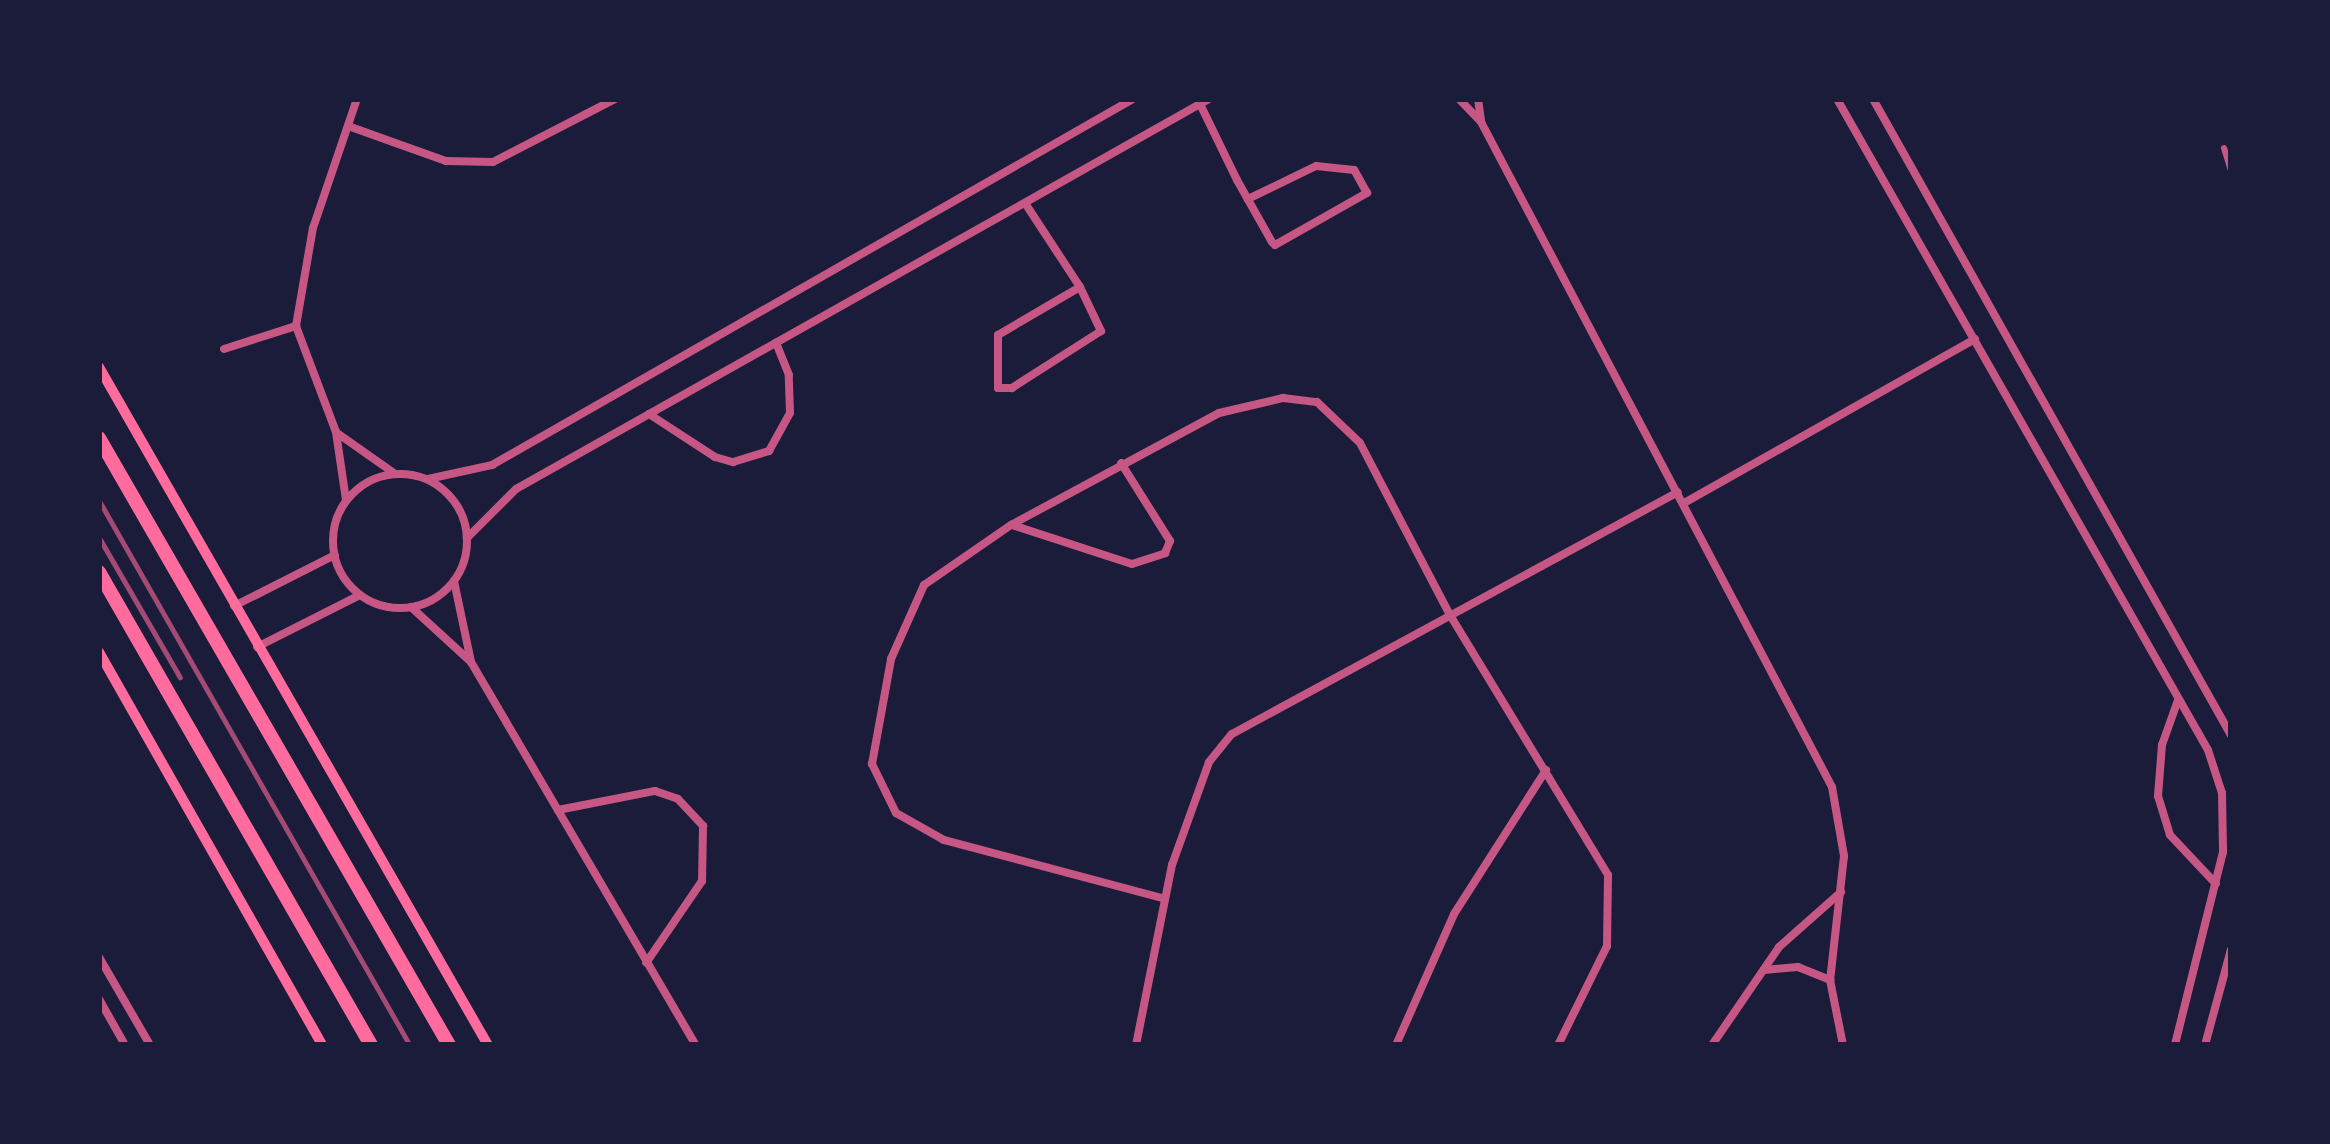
<!DOCTYPE html>
<style>
body{margin:0}
#map{position:relative;width:2330px;height:1144px;overflow:hidden;background:#1b1b3a;font-family:"Golos Text",sans-serif}
div>[style]{position:absolute}
[style*='--x']{left:calc(var(--x)*1px);top:calc(var(--y)*1px);width:calc(var(--w)*1px);rotate:calc(var(--a)*1deg)}
.pedestrian>*{height:6px;margin:-3px;padding:0 3px;transform-origin:3px;border-radius:3px;background:#c65784}
.minor>*{height:8px;margin:-4px;padding:0 4px;transform-origin:4px;border-radius:4px;background:#c65784}
.minor>.ring{margin:-4px;padding:0;box-sizing:content-box;background:none;border:8px solid #c65784;border-radius:50%}
.secondary>*{height:10px;margin:-5px;padding:0 5px;transform-origin:5px;border-radius:5px;background:#ff6b9d}
.trunk>*{height:14px;margin:-7px;padding:0 7px;transform-origin:7px;border-radius:7px;background:#ff6b9d}
.rail>*{height:4.5px;margin:-2.25px;padding:0 2.25px;transform-origin:2.25px;border-radius:2.25px;background:#a44b75}
span{translate:-50% -50%;white-space:nowrap;text-align:center;line-height:1.15;-webkit-text-stroke:9px #1b1b3a;paint-order:stroke}
.frame{position:absolute;inset:0;border:102px solid #1b1b3a;pointer-events:none}
</style>
<div id="map">
<div class="pedestrian">
<div style="--x:2224;--y:148;--w:24;--a:73"></div>
</div>
<div class="minor">
<div style="--x:1459;--y:99;--w:32;--a:46"></div>
<div style="--x:1481;--y:122;--w:752;--a:62.17"></div>
<div style="--x:1832;--y:787;--w:70;--a:80.1"></div>
<div style="--x:1844;--y:856;--w:125;--a:96.4"></div>
<div style="--x:1830;--y:980;--w:66;--a:78.7"></div>
<div style="--x:1478;--y:99;--w:21;--a:82"></div>
<div style="--x:1837;--y:99;--w:749;--a:60.32"></div>
<div style="--x:2208;--y:750;--w:45;--a:72"></div>
<div style="--x:2222;--y:793;--w:59;--a:89"></div>
<div style="--x:2223;--y:852;--w:199;--a:104"></div>
<div style="--x:1873;--y:99;--w:730;--a:60.63"></div>
<div style="--x:1200;--y:104;--w:85;--a:64"></div>
<div style="--x:1237;--y:180;--w:71;--a:60.6"></div>
<div style="--x:1272;--y:242;--w:4;--a:45"></div>
<div style="--x:1275;--y:245;--w:106;--a:-29.5"></div>
<div style="--x:1367;--y:193;--w:26;--a:-119"></div>
<div style="--x:1354;--y:170;--w:38;--a:-174"></div>
<div style="--x:1316;--y:166;--w:76;--a:154.1"></div>
<div style="--x:348;--y:126;--w:104;--a:19.7"></div>
<div style="--x:446;--y:161;--w:47;--a:1.2"></div>
<div style="--x:493;--y:162;--w:137;--a:-27.3"></div>
<div style="--x:1025;--y:203;--w:100;--a:56.8"></div>
<div style="--x:1080;--y:287;--w:49;--a:64.5"></div>
<div style="--x:1101;--y:331;--w:106;--a:147.4"></div>
<div style="--x:1012;--y:388;--w:14;--a:180"></div>
<div style="--x:998;--y:388;--w:53;--a:-90"></div>
<div style="--x:998;--y:335;--w:95;--a:-30.3"></div>
<div style="--x:224;--y:349;--w:76;--a:-17.7"></div>
<div style="--x:649;--y:414;--w:79;--a:33.1"></div>
<div style="--x:715;--y:457;--w:19;--a:16"></div>
<div style="--x:733;--y:462;--w:38;--a:-17"></div>
<div style="--x:769;--y:451;--w:43;--a:-61.1"></div>
<div style="--x:790;--y:413;--w:38;--a:-92"></div>
<div style="--x:789;--y:375;--w:35;--a:-112"></div>
<div style="--x:337;--y:433;--w:70;--a:35.1"></div>
<div class="ring" style="left:333px;top:474px;width:126px;height:126px"></div>
<div style="--x:428;--y:479;--w:66;--a:-12.3"></div>
<div style="--x:492;--y:465;--w:738;--a:-29.73"></div>
<div style="--x:346;--y:500;--w:69;--a:-98.4"></div>
<div style="--x:336;--y:432;--w:113;--a:-110.7"></div>
<div style="--x:296;--y:326;--w:99;--a:-80.2"></div>
<div style="--x:313;--y:228;--w:136;--a:-71.2"></div>
<div style="--x:1684;--y:503;--w:334;--a:-29.4"></div>
<div style="--x:1012;--y:525;--w:126;--a:18"></div>
<div style="--x:1132;--y:564;--w:35;--a:-18"></div>
<div style="--x:1165;--y:553;--w:13;--a:-67"></div>
<div style="--x:1170;--y:541;--w:92;--a:-122.1"></div>
<div style="--x:467;--y:538;--w:69;--a:-45"></div>
<div style="--x:516;--y:489;--w:795;--a:-29.37"></div>
<div style="--x:454;--y:581;--w:83;--a:78.1"></div>
<div style="--x:471;--y:662;--w:444;--a:59.6"></div>
<div style="--x:234;--y:606;--w:113;--a:-26.8"></div>
<div style="--x:411;--y:607;--w:80;--a:42.5"></div>
<div style="--x:257;--y:647;--w:115;--a:-26.8"></div>
<div style="--x:2178;--y:700;--w:48;--a:109.6"></div>
<div style="--x:2162;--y:745;--w:51;--a:94.5"></div>
<div style="--x:2158;--y:796;--w:41;--a:72.9"></div>
<div style="--x:2170;--y:835;--w:67;--a:46.8"></div>
<div style="--x:558;--y:810;--w:99;--a:-11.1"></div>
<div style="--x:655;--y:791;--w:24;--a:19"></div>
<div style="--x:678;--y:799;--w:37;--a:47"></div>
<div style="--x:703;--y:826;--w:55;--a:91"></div>
<div style="--x:702;--y:881;--w:99;--a:124.3"></div>
<div style="--x:1162;--y:898;--w:226;--a:-165.1"></div>
<div style="--x:944;--y:840;--w:55;--a:-150.6"></div>
<div style="--x:896;--y:813;--w:55;--a:-116.1"></div>
<div style="--x:872;--y:764;--w:107;--a:-79.7"></div>
<div style="--x:891;--y:659;--w:81;--a:-66"></div>
<div style="--x:924;--y:585;--w:106;--a:-34.6"></div>
<div style="--x:1011;--y:525;--w:236;--a:-28.3"></div>
<div style="--x:1219;--y:413;--w:66;--a:-13.2"></div>
<div style="--x:1283;--y:398;--w:34;--a:7"></div>
<div style="--x:1317;--y:402;--w:59;--a:43.6"></div>
<div style="--x:1360;--y:443;--w:194;--a:62.4"></div>
<div style="--x:1450;--y:615;--w:304;--a:58.7"></div>
<div style="--x:1608;--y:875;--w:71;--a:90.8"></div>
<div style="--x:1607;--y:946;--w:110;--a:116.3"></div>
<div style="--x:99;--y:957;--w:102;--a:59.9"></div>
<div style="--x:1764;--y:970;--w:34;--a:-5"></div>
<div style="--x:1798;--y:967;--w:35;--a:22"></div>
<div style="--x:99;--y:999;--w:53;--a:60.5"></div>
<div style="--x:1136;--y:1045;--w:184;--a:-78.7"></div>
<div style="--x:1172;--y:865;--w:109;--a:-70.2"></div>
<div style="--x:1209;--y:762;--w:36;--a:-51"></div>
<div style="--x:1232;--y:734;--w:507;--a:-28.48"></div>
<div style="--x:1396;--y:1045;--w:143;--a:-66.1"></div>
<div style="--x:1454;--y:914;--w:171;--a:-57.4"></div>
<div style="--x:1712;--y:1045;--w:119;--a:-55.6"></div>
<div style="--x:1779;--y:947;--w:83;--a:-41.6"></div>
<div style="--x:2205;--y:1045;--w:99;--a:-74.8"></div>
</div>
<div class="secondary">
<div style="--x:99;--y:367;--w:782;--a:60.16"></div>
<div style="--x:99;--y:652;--w:452;--a:60.4"></div>
</div>
<div class="trunk">
<div style="--x:99;--y:438;--w:701;--a:60.03"></div>
<div style="--x:99;--y:572;--w:546;--a:60.1"></div>
</div>
<div class="rail">
<div style="--x:99;--y:500;--w:627;--a:60.29"></div>
<div style="--x:99;--y:537;--w:162;--a:59.9"></div>
</div>
<div class="frame"></div>
</div>
